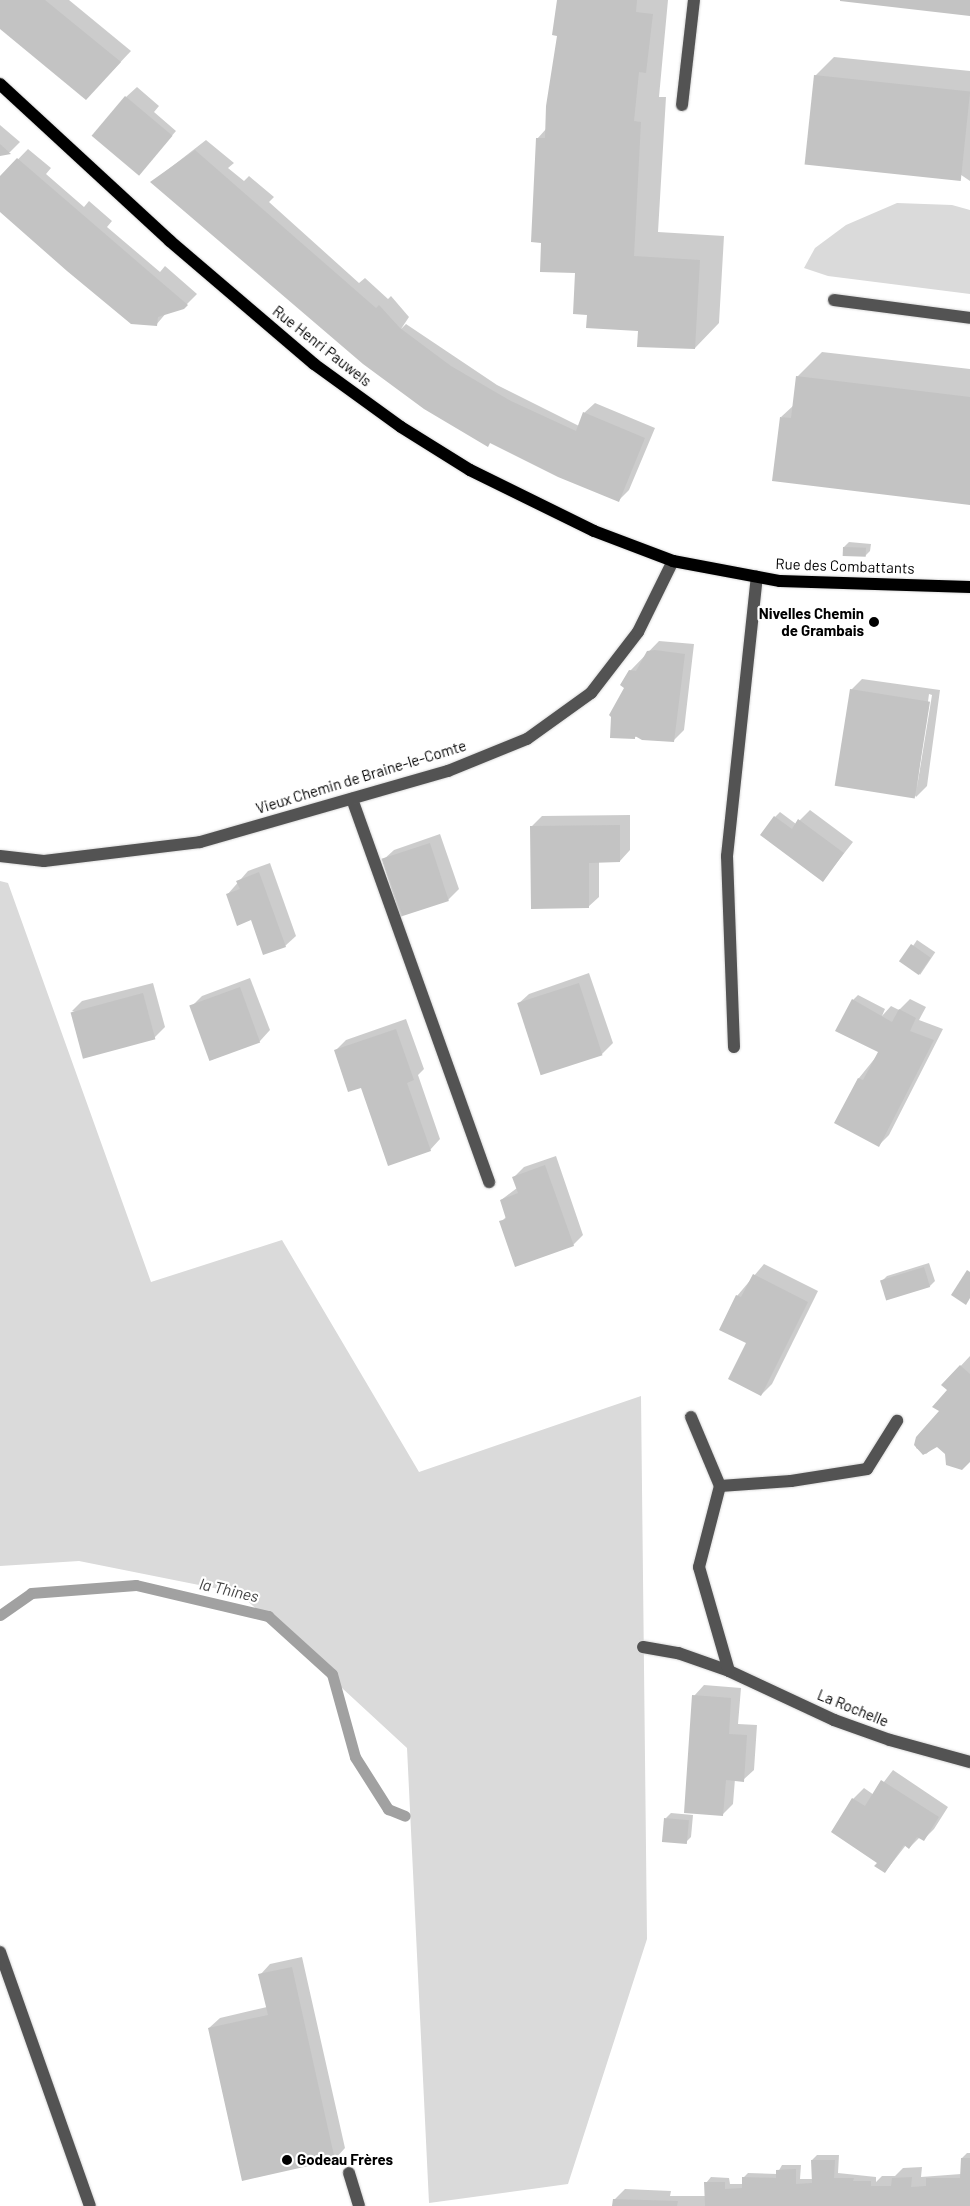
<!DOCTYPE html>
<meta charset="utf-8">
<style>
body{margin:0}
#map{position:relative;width:970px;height:2206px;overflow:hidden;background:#fff;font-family:Barlow,sans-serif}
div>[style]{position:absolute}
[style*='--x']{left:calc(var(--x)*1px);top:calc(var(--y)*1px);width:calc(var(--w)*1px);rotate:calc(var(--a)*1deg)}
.green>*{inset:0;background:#dadada}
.shadow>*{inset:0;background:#0003;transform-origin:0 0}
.stream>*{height:11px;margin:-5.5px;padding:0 5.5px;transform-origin:5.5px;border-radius:5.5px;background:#a1a1a1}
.building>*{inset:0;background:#c3c3c3;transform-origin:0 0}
.roads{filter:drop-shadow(0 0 1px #dbdbdb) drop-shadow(0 0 1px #dbdbdb)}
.minor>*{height:12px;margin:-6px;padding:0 6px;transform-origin:6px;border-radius:6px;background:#535353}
.major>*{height:12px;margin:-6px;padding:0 6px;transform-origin:6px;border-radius:6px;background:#000}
.dots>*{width:14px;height:14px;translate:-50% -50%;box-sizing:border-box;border:2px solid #fff;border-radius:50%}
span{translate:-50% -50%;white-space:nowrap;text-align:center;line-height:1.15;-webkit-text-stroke:4.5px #fff;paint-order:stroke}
.street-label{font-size:15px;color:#000}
.poi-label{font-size:15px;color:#000;font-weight:700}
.right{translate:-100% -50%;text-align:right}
.left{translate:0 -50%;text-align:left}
.water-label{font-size:16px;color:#424242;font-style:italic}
</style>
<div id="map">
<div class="green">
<div style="clip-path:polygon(897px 203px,952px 205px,970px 210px,970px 294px,828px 276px,804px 268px,815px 248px,846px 225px)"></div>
<div style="clip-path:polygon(0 881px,8px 883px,151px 1282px,282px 1240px,419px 1472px,641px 1396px,647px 1939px,568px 2184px,429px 2203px,407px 1748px,239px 1593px,79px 1561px,0 1566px)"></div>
</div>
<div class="shadow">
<div style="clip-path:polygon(0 0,69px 0,131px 51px,96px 88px,0 27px)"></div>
<div style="clip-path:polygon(558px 0,668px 0,659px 97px,666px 97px,658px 232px,724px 236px,719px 323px,695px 348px,588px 314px,537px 139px,546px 129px,558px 34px)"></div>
<div style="clip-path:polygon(834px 57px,970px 71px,970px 181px,815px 76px)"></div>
<div style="clip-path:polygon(137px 87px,159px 106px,154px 112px,176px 131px,144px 168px,126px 97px)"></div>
<div style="clip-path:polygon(0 125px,20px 142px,10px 152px,0 155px)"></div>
<div style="clip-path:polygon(206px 140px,234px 163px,228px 168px,244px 181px,249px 176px,274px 197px,269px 202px,359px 283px,365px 278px,388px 299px,391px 296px,409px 317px,401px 329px,406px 324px,497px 385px,579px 426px,584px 413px,595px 403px,655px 428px,629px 490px,619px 500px,152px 182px)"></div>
<div style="clip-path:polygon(28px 149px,51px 168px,46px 174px,84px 207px,89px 201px,112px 221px,107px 227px,160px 272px,165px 266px,197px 294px,187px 304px,167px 312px,156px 325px,0 210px,0 178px)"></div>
<div style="clip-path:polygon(822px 352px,970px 369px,970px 503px,781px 417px,794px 405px,797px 377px)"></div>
<div style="clip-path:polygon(849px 542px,871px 544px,870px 551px,865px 556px,844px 547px)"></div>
<div style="clip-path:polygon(659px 641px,694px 644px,684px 730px,674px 740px,637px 736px,634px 738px,626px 688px,630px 671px)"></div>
<div style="clip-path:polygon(evenodd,862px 679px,940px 690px,927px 786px,916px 797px,851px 690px,862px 679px,929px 694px,932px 695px,917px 787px,929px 694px)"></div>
<div style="clip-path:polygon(810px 810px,853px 842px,823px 880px,775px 817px,780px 812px,796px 824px)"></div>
<div style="clip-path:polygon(630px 815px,630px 850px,620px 861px,599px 861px,599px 897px,588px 907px,531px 827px,542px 816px)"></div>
<div style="clip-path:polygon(440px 834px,459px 889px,448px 900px,383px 860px,394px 850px)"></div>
<div style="clip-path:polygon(270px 863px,296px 936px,285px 946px,227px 895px,248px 871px)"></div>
<div style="left:917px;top:940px;width:22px;height:27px;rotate:34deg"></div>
<div style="clip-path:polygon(589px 973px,613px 1043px,602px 1054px,518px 1004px,529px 994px)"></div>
<div style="clip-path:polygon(250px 978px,270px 1030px,260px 1041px,211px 1060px,191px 1007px,202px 996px)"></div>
<div style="clip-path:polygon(153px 983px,165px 1027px,154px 1038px,72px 1011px,82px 1001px)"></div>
<div style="clip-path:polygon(858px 995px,885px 1009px,882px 1016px,891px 1006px,899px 1010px,910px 999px,926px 1007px,919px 1020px,943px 1029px,889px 1135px,879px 1145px,836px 1122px,859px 1078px,880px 1052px,853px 1000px)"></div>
<div style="clip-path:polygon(406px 1019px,424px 1069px,418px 1075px,440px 1139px,430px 1150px,361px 1086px,335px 1051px,346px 1040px)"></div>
<div style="clip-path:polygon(556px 1156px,583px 1235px,573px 1245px,501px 1222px,507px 1216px,501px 1200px,517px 1188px,513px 1178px,524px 1167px)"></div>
<div style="clip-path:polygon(929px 1263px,935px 1281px,930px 1286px,882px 1281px,887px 1276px)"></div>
<div style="clip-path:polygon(764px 1264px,818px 1291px,772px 1384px,761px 1395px,737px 1296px)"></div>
<div style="clip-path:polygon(970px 1356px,970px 1460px,946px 1453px,937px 1445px,926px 1454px,916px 1448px,917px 1437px,940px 1411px,948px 1390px,943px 1385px)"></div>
<div style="clip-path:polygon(704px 1685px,741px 1688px,738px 1724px,757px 1725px,754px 1770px,743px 1780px,735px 1779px,733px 1804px,722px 1815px,694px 1696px)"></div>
<div style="clip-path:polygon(893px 1770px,948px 1807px,934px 1829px,923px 1840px,920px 1837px,909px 1848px,906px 1845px,885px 1872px,853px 1799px,864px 1788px,874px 1795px)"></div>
<div style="clip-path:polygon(671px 1813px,693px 1815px,691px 1837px,686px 1842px,666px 1818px)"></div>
<div style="clip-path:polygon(302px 1957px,345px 2148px,335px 2159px,209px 2028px,220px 2018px,267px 2007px,260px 1975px,270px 1964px)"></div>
<div style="clip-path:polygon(967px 2153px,970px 2153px,970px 2206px,613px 2206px,614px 2200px,625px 2189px,671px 2191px,670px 2196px,706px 2196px,706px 2183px,711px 2177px,729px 2178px,730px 2184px,743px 2184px,743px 2178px,748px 2173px,777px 2174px,782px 2165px,801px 2165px,800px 2179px,813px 2179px,812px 2160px,817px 2155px,839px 2155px,838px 2173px,876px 2177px,876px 2182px,882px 2176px,895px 2176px,903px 2168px,922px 2167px,921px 2177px,961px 2174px,962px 2158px)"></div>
</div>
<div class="stream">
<div style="--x:0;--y:1615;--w:38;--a:-35"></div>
<div style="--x:31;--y:1593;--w:105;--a:-4.4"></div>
<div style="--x:136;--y:1585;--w:136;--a:13.2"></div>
<div style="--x:268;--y:1616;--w:86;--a:42.2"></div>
<div style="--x:332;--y:1674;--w:86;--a:74.5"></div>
<div style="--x:355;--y:1757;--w:62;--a:57.6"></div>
<div style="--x:388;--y:1809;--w:18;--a:22"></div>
</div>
<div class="building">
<div style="clip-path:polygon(0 0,45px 0,121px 62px,86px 100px,0 29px)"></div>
<div style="clip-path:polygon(557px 0,637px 0,636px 12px,653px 14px,646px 73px,639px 72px,634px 121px,641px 122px,634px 256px,700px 260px,695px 349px,637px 347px,638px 331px,586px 328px,587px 315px,573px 314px,575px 273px,540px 272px,541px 243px,531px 242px,536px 138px,545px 138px,546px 106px,557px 36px,552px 35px)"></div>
<div style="clip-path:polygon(840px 0,970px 0,970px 16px,840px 1px)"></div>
<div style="left:814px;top:75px;width:157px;height:90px;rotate:6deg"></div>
<div style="left:125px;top:96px;width:62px;height:52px;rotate:40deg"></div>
<div style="clip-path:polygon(0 144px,11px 154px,0 156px)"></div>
<div style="clip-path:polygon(195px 150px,376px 308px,379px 305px,400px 328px,451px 366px,511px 401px,576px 431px,583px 412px,645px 438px,619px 502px,558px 477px,490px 443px,488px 447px,424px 409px,363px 364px,150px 182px)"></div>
<div style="clip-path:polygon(17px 158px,154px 276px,188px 305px,184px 309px,158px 317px,157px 326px,131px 324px,67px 271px,0 212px,0 176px)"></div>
<div style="clip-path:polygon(796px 376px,970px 397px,970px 505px,772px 481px,780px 417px,791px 418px)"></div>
<div style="left:843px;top:547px;width:23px;height:9px;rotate:2deg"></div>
<div style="clip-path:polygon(655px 650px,685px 654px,674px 742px,642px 740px,635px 736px,635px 739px,610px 738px,611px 717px,609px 715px,624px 688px,620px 685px,629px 670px,636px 671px,647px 651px)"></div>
<div style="left:850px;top:689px;width:81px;height:98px;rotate:9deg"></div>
<div style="clip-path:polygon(774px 816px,792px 829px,798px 819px,844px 853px,823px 882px,760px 835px)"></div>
<div style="clip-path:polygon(620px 825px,620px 862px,589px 863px,589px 908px,531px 909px,530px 826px)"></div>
<div style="left:430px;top:843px;width:61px;height:51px;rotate:72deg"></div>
<div style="clip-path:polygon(259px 872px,286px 947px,263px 955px,251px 920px,237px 926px,226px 894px,240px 889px,236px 881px)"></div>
<div style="left:911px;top:944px;width:24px;height:21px;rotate:35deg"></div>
<div style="left:579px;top:983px;width:76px;height:65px;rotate:72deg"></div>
<div style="left:240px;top:987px;width:59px;height:54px;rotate:70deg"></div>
<div style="left:143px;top:993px;width:48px;height:75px;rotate:75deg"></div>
<div style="clip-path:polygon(852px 999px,892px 1022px,899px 1009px,916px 1018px,910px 1031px,934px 1040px,879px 1147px,834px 1123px,858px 1078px,863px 1080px,878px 1052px,835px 1031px)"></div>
<div style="clip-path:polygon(396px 1029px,414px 1080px,407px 1083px,431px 1151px,388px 1166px,361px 1088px,348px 1092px,334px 1050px)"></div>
<div style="clip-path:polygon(545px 1165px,574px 1246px,515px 1267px,499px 1221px,506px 1219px,500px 1200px,518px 1193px,512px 1177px)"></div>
<div style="left:924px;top:1267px;width:21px;height:46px;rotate:73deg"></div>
<div style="clip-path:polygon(967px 1270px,970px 1272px,970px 1298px,966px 1305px,951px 1295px)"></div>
<div style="clip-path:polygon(753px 1274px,808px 1302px,761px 1396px,728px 1379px,746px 1343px,719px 1330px,736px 1295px,741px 1297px)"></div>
<div style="clip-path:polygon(960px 1365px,970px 1374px,970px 1462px,962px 1470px,946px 1465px,945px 1454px,937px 1447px,923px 1455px,914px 1445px,916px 1437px,939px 1411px,932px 1407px,947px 1390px,941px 1385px)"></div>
<div style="clip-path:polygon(692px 1695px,731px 1698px,729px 1734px,747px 1735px,744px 1782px,726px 1780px,723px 1816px,684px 1813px)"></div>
<div style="clip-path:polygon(881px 1780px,939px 1817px,924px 1841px,917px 1837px,909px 1849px,904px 1845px,885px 1873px,874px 1866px,877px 1863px,831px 1832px,852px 1798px,865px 1806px)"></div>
<div style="left:664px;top:1818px;width:25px;height:24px;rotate:5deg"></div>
<div style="clip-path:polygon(292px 1967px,335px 2160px,242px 2181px,208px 2028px,268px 2015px,258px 1974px)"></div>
<div style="clip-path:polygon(961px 2158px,970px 2158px,970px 2206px,705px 2206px,704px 2182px,725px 2182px,725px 2189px,742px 2188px,742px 2177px,776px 2178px,776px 2170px,796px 2169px,796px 2184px,812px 2183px,811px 2160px,835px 2160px,834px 2178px,854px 2178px,853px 2181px,871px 2181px,871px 2186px,891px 2186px,892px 2178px,912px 2177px,911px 2187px,926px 2186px,926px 2178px,960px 2178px)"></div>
<div style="clip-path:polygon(613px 2199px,678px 2201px,677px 2206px,612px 2206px)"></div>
</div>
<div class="roads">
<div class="minor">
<div style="--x:682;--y:105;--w:106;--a:-83.5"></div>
<div style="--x:834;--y:300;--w:137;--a:7.5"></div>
<div style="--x:352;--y:799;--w:407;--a:70.3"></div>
<div style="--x:0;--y:856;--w:44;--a:6.5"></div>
<div style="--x:44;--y:861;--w:157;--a:-6.9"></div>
<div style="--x:200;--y:842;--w:258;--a:-16"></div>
<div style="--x:448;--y:771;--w:85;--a:-22.1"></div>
<div style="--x:527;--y:739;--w:79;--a:-35.7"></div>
<div style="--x:591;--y:693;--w:77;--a:-52.4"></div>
<div style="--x:638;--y:632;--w:79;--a:-63.8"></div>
<div style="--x:734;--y:1047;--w:191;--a:-92.1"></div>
<div style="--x:727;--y:856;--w:281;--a:-83.9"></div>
<div style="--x:691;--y:1417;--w:75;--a:67.2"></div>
<div style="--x:643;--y:1647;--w:36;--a:10"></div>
<div style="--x:678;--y:1653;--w:54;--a:19.4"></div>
<div style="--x:729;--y:1671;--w:116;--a:25"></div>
<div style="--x:834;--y:1720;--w:59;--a:19.7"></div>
<div style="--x:890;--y:1740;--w:83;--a:15.4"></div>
<div style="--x:729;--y:1671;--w:108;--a:-106.1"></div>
<div style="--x:699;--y:1567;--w:84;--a:-75.5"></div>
<div style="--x:720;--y:1486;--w:71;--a:-4"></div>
<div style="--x:791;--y:1481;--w:77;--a:-9"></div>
<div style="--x:867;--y:1469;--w:57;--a:-58"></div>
<div style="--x:0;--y:1952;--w:269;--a:70.5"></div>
<div style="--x:349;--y:2173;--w:34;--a:73"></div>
</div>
<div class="major">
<div style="--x:0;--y:84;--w:231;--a:42.7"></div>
<div style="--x:170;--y:241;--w:189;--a:40.5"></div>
<div style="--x:314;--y:364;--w:107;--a:35.9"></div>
<div style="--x:401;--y:427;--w:81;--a:31.9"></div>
<div style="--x:470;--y:470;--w:138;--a:26.2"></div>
<div style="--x:594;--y:531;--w:85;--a:20.8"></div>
<div style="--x:673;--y:561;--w:109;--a:10.6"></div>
<div style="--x:780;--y:581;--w:190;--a:1.8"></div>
</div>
</div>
<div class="dots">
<div style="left:874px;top:622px;background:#000"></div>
<div style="left:287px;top:2160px;background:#000"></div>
</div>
<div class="street-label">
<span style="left:322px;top:346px;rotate:38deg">Rue Henri Pauwels</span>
<span style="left:845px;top:566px;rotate:2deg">Rue des Combattants</span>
<span style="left:361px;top:777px;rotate:-17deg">Vieux Chemin de Braine-le-Comte</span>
<span style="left:853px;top:1708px;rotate:22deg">La Rochelle</span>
</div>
<div class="poi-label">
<span class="right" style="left:864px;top:622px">Nivelles Chemin<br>de Grambais</span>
<span class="left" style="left:297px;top:2160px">Godeau Frères</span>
</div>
<div class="water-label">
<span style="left:229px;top:1590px;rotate:13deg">la Thines</span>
</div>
</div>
